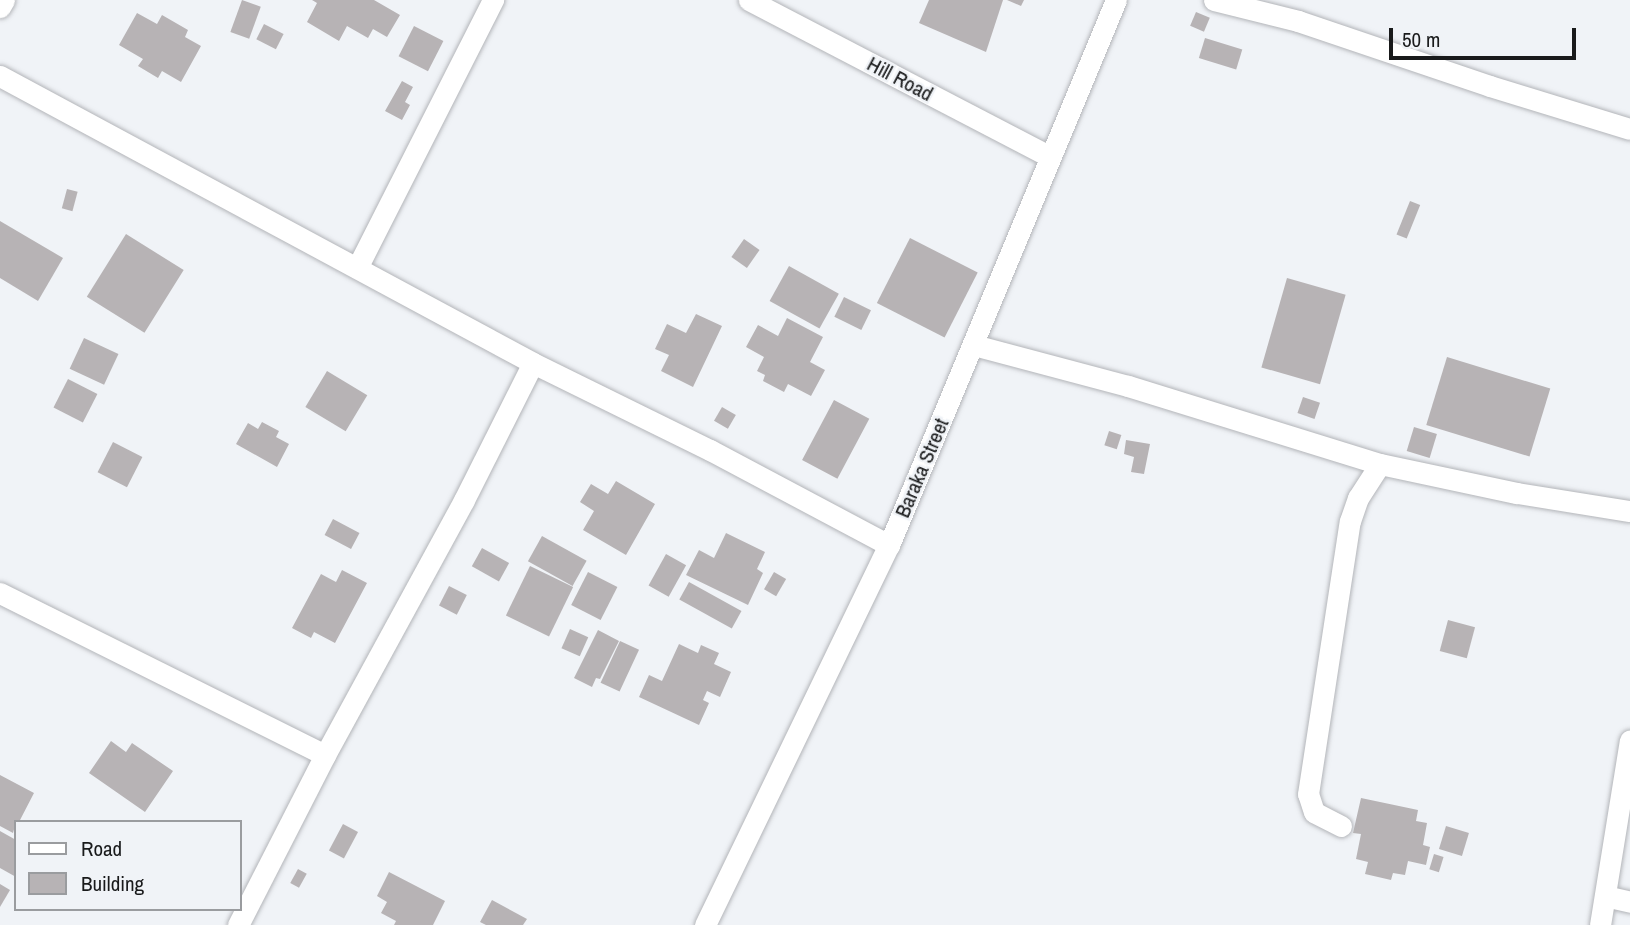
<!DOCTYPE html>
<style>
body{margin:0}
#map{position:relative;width:1630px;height:925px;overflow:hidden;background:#f0f3f7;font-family:"Archivo Narrow",sans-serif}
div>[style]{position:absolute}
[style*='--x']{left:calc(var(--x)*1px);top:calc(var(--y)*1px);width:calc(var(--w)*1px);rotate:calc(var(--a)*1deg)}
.building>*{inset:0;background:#b7b3b5;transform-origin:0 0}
.roads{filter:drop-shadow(0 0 2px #b3b5b9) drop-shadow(0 0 2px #b3b5b9)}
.street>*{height:21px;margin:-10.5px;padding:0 10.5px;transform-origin:10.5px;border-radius:10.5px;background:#fff}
span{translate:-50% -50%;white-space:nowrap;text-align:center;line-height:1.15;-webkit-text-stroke:5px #f0f3f7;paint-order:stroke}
.street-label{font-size:21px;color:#191a1b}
.legend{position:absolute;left:14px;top:820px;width:228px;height:91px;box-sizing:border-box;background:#f0f3f7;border:2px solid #9a9c9f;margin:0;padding:9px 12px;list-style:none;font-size:21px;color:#191a1b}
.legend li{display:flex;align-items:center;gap:14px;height:35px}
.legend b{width:35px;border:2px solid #9a9c9f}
.scale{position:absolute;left:1389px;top:28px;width:187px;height:32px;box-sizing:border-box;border:4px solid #191a1b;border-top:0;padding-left:9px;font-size:21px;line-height:24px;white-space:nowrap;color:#191a1b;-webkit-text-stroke:5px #f0f3f7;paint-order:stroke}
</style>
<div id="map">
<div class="building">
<div style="left:242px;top:0;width:20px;height:34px;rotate:20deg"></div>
<div style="clip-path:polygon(312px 0,374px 0,400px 15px,387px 37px,373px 29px,368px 38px,347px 26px,339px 41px,307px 22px,317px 3px)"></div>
<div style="clip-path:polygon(929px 0,1003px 0,986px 52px,919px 23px)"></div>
<div style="clip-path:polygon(1007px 0,1024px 0,1021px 6px)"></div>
<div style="left:1196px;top:12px;width:15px;height:15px;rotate:23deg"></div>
<div style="clip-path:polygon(137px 13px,157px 24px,162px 15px,188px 30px,185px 37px,201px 46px,181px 82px,162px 71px,158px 78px,138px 66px,143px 59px,119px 45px)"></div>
<div style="left:264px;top:24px;width:22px;height:17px;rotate:27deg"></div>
<div style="left:414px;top:26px;width:33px;height:34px;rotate:27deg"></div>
<div style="left:1205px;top:38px;width:39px;height:21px;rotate:17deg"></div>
<div style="clip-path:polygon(402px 81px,413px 87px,405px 102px,410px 105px,402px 120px,385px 111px)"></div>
<div style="left:67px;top:189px;width:11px;height:20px;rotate:15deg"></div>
<div style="left:1410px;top:201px;width:11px;height:36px;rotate:22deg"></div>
<div style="clip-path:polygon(0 221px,63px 258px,38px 301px,0 278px)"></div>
<div style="left:126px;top:234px;width:68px;height:74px;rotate:32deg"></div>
<div style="left:910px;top:238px;width:76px;height:73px;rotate:27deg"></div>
<div style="left:744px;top:239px;width:19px;height:22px;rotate:35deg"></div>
<div style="left:789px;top:266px;width:57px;height:40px;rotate:29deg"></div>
<div style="left:1287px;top:278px;width:61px;height:93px;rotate:16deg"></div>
<div style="left:844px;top:297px;width:30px;height:22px;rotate:26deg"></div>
<div style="clip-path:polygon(696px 314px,722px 326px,693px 387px,661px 371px,669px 355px,655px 349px,667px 324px,686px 333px)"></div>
<div style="clip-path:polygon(787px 318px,823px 337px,810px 362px,825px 370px,811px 396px,788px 384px,784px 392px,763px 381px,765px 375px,757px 371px,764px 357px,746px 347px,758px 325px,778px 336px)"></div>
<div style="left:84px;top:338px;width:38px;height:34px;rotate:25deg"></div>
<div style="left:1447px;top:357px;width:108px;height:71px;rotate:17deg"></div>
<div style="left:327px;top:371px;width:47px;height:42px;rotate:31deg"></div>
<div style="left:68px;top:379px;width:33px;height:32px;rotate:27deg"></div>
<div style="left:1303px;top:397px;width:18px;height:17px;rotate:19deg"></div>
<div style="left:834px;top:400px;width:40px;height:68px;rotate:28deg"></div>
<div style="left:722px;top:407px;width:16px;height:16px;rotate:30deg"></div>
<div style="clip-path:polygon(262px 422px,279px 431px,276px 437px,289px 444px,277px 467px,236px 444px,248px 423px,258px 429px)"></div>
<div style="left:1414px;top:427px;width:24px;height:25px;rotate:17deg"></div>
<div style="left:1109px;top:431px;width:13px;height:15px;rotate:18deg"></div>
<div style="clip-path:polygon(1126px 440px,1150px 444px,1144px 474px,1131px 472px,1134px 457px,1124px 454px)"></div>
<div style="left:113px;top:442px;width:33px;height:34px;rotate:27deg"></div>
<div style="clip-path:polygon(616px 481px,655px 504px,626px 555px,583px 530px,594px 511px,580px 502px,591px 484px,608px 494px)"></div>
<div style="left:333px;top:519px;width:30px;height:18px;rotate:28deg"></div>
<div style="clip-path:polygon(726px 533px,765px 552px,757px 569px,763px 573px,748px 605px,686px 575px,699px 550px,714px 558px)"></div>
<div style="left:542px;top:536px;width:51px;height:29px;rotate:29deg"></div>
<div style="left:482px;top:548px;width:31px;height:21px;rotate:29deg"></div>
<div style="left:666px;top:554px;width:23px;height:36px;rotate:29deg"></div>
<div style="left:530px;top:566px;width:48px;height:55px;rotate:26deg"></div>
<div style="clip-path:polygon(342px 570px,367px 583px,335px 643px,314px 632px,311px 638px,292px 628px,321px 574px,336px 582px)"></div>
<div style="left:588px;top:572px;width:33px;height:37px;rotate:27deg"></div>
<div style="left:774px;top:572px;width:14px;height:20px;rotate:30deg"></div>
<div style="left:689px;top:582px;width:60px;height:20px;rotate:29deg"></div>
<div style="left:449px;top:586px;width:20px;height:22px;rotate:27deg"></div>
<div style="left:1448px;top:620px;width:28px;height:32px;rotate:15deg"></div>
<div style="left:570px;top:629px;width:20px;height:21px;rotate:24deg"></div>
<div style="clip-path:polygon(598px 630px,619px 641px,600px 679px,596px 678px,592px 687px,574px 678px)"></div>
<div style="left:620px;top:641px;width:21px;height:46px;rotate:25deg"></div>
<div style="clip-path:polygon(679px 644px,698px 653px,701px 645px,719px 653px,714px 664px,731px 672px,720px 697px,707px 691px,703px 700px,709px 703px,699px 725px,639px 697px,649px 675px,662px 681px)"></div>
<div style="clip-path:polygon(111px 741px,126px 752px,132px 743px,173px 771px,145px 812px,89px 773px)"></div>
<div style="clip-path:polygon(0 775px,34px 793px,19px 822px,16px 822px,13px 833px,0 826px)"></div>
<div style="clip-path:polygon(1361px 798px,1418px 810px,1416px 821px,1427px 823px,1423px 845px,1430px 847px,1426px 865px,1408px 861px,1405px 875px,1393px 873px,1391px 880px,1365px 874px,1368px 862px,1356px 859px,1361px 834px,1353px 833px)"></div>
<div style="left:343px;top:824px;width:17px;height:30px;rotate:28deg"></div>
<div style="left:1446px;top:826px;width:24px;height:24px;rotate:17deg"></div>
<div style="clip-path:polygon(0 831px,16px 840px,16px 877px,0 868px)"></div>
<div style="left:1434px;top:854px;width:10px;height:16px;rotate:17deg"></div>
<div style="left:298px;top:869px;width:10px;height:16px;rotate:29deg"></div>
<div style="clip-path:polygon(389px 872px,445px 901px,433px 925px,394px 925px,396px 921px,381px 913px,387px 902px,377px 896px)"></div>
<div style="clip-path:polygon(0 884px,10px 890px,0 907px)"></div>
<div style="clip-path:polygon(492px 900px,527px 919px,523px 925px,486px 925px,480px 922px)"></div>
</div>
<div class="roads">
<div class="street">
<div style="--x:749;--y:0;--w:339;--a:27.5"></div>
<div style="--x:1214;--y:0;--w:87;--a:14"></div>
<div style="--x:1298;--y:21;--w:203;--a:18.7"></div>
<div style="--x:1490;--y:86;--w:146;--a:17.1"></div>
<div style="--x:0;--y:7;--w:8;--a:-60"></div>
<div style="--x:0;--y:76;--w:605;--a:28.3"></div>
<div style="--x:533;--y:363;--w:197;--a:26.2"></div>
<div style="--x:710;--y:450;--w:203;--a:28"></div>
<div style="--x:357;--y:268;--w:301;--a:-63.1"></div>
<div style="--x:974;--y:345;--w:159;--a:14.9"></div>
<div style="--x:1128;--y:386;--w:264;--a:17.2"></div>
<div style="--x:1380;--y:464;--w:140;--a:12"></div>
<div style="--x:1517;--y:493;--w:114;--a:9.1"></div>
<div style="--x:0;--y:593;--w:363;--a:26.5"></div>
<div style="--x:1341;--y:826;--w:30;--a:-153"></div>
<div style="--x:1314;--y:812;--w:19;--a:-108"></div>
<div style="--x:1308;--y:794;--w:276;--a:-81.3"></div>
<div style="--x:1350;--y:521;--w:24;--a:-71"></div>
<div style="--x:1358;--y:498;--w:40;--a:-57.1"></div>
<div style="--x:1605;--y:896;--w:26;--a:13"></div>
<div style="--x:238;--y:925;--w:191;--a:-62.9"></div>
<div style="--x:325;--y:755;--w:290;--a:-61.4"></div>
<div style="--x:464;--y:500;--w:153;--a:-63.3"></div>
<div style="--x:705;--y:925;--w:422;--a:-64.2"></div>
<div style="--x:889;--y:545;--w:590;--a:-67.39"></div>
<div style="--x:1600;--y:925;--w:187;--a:-80.8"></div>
</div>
</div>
<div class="street-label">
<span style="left:900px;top:79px;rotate:28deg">Hill Road</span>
<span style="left:922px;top:468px;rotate:-67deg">Baraka Street</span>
</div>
<ul class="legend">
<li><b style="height:9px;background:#fff"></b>Road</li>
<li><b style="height:19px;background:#b7b3b5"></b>Building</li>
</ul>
<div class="scale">50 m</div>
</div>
